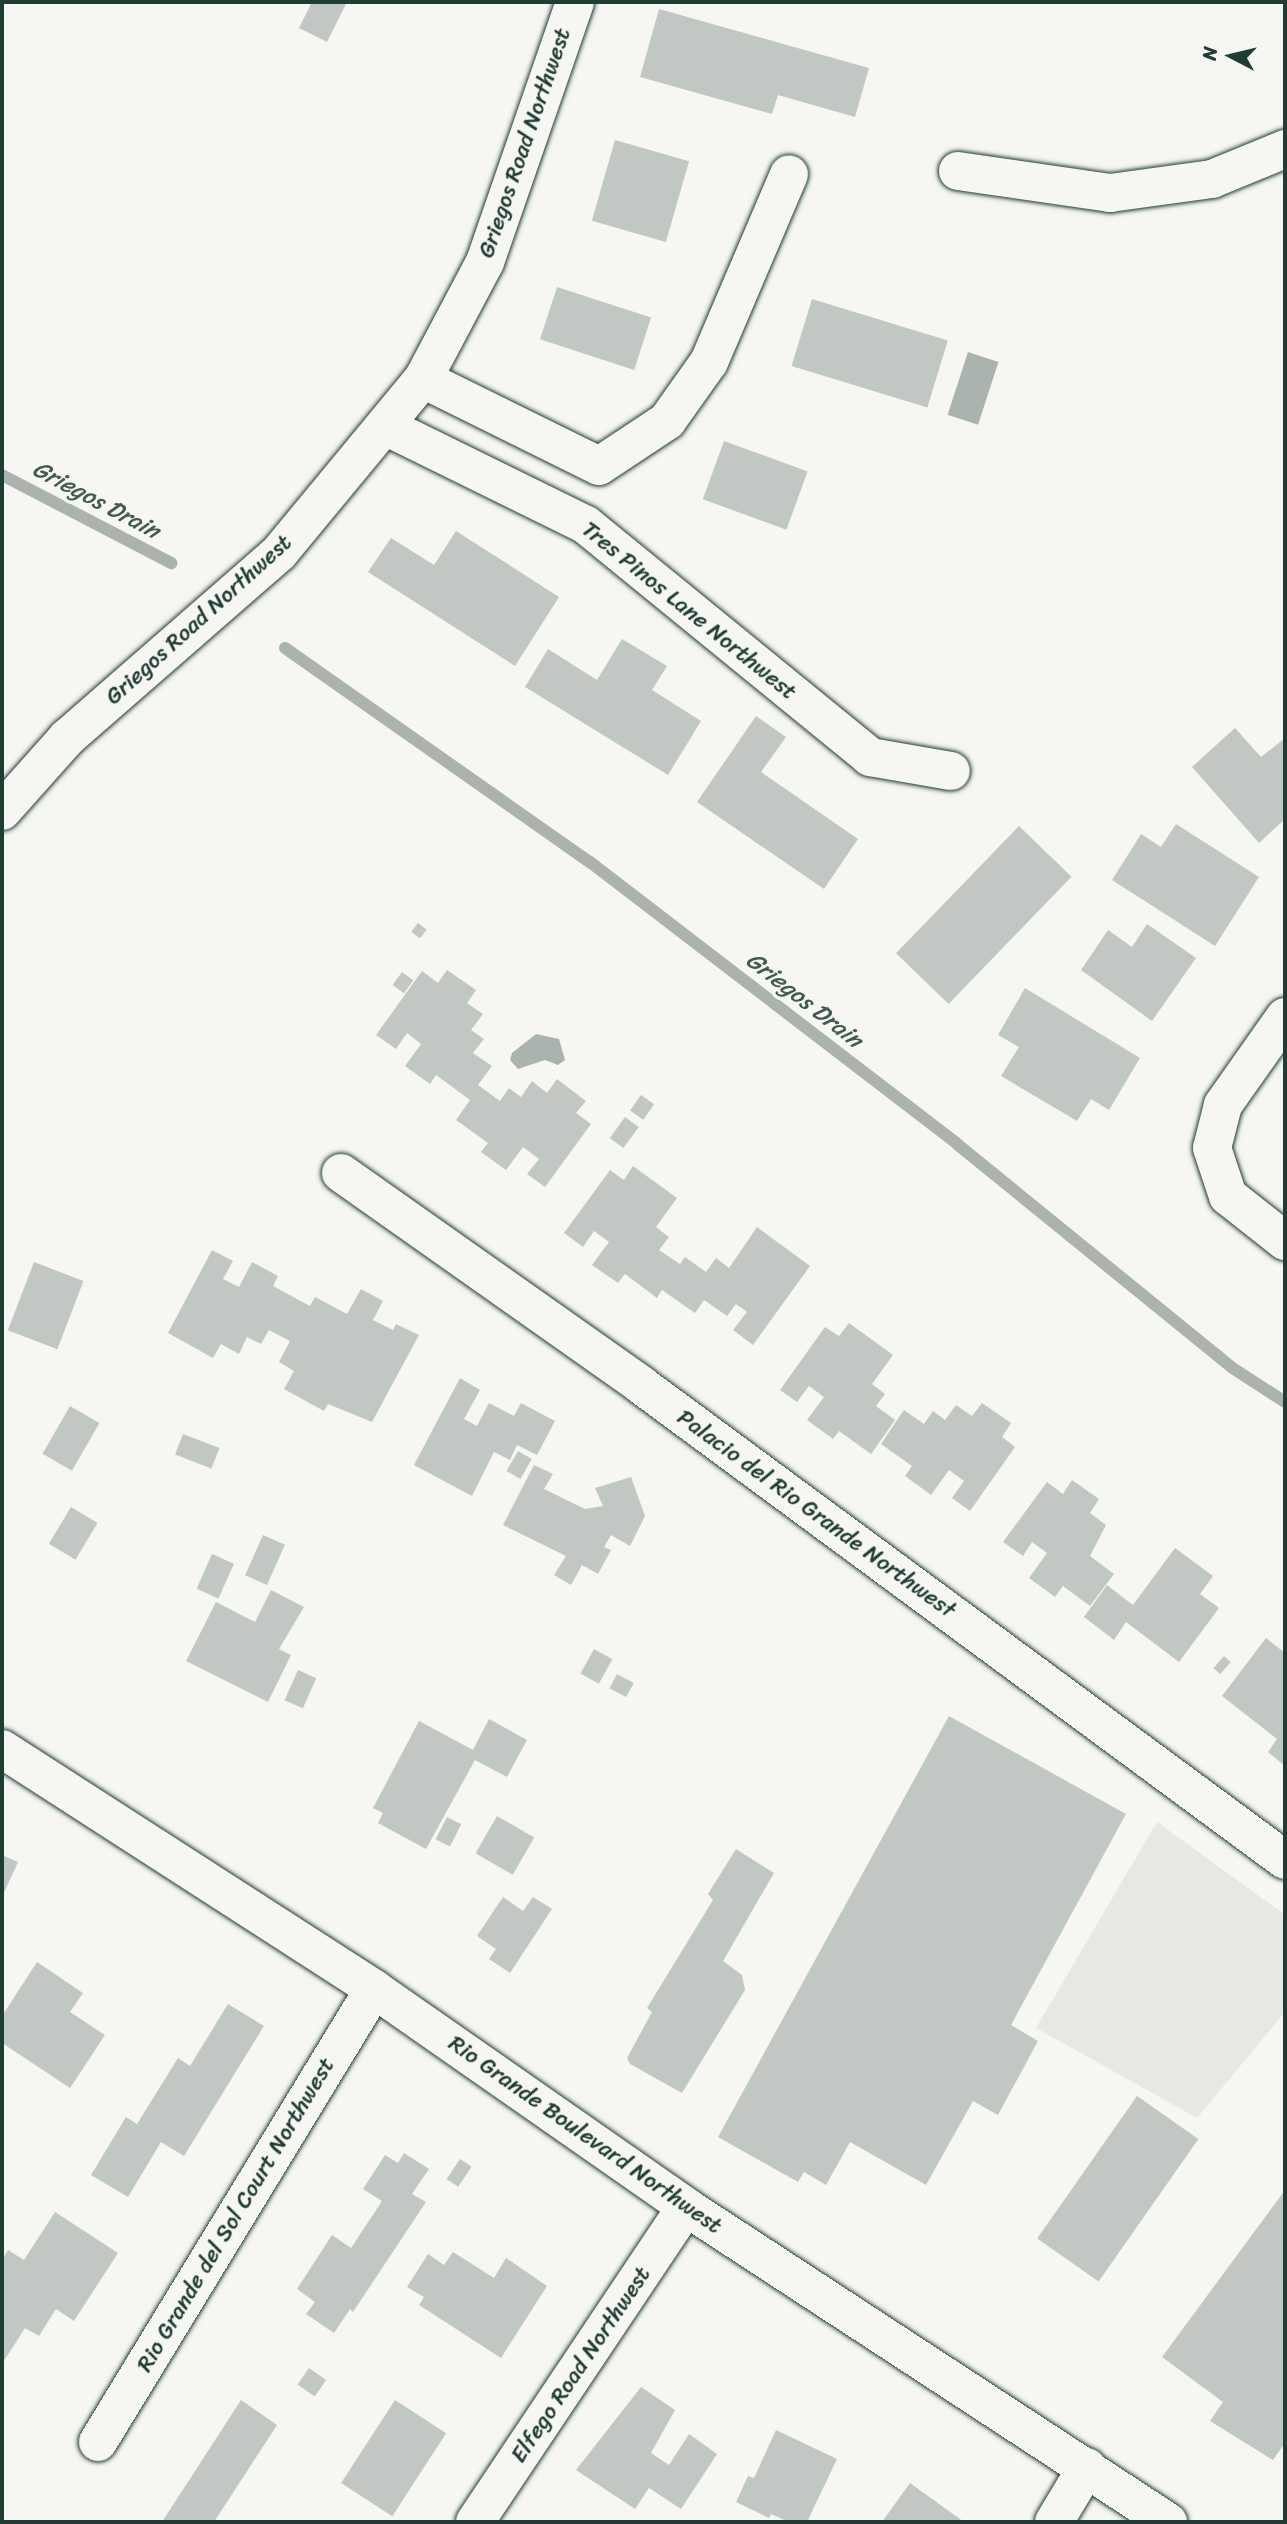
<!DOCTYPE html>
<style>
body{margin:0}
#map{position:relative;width:1287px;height:2524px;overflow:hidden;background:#f6f6f2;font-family:Sriracha,sans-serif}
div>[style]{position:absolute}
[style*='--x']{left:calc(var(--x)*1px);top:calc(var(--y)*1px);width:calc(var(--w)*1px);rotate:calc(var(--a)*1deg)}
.built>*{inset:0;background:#e6e8e4}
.water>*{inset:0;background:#aab3ae;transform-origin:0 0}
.stream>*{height:12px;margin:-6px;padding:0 6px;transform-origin:6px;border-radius:6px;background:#aab3ae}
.building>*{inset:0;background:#c1c8c3;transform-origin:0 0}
.roads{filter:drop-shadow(0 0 2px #1f3d34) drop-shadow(0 0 2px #1f3d34)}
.minor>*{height:38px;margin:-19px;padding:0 19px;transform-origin:19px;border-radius:19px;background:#f6f6f2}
.major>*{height:38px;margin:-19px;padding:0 19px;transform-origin:19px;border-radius:19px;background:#f6f6f2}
span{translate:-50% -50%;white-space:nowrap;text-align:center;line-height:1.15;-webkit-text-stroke:7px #f6f6f2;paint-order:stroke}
.street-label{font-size:23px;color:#1f3d34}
.water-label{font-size:24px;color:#425a52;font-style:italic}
.frame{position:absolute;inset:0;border:4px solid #1f3d34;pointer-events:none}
.north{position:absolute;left:1196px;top:21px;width:70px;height:70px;-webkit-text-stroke:5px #f6f6f2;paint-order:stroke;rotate:277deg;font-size:19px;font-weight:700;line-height:28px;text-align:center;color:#1f3d34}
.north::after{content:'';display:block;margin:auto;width:24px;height:32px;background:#1f3d34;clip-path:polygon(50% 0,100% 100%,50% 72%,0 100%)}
</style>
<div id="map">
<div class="built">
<div style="clip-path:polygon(1157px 1822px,1285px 1915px,1285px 2012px,1197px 2118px,1036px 2028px)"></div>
</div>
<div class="water">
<div style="left:968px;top:352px;width:32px;height:66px;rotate:18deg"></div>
<div style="clip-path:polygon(536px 1034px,559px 1039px,565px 1060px,558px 1065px,545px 1060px,518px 1069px,510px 1060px,512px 1053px)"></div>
</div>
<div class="stream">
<div style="--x:2;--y:475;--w:191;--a:27.5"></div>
<div style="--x:285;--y:648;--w:373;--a:35.1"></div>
<div style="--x:590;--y:862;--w:463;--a:37.5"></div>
<div style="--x:957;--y:1144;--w:353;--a:39.1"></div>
<div style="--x:1231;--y:1367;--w:64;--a:32.9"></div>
</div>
<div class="building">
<div style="clip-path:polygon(312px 2px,347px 2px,327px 42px,299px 28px)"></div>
<div style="clip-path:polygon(659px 9px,869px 68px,855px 117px,778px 95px,772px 114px,640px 77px)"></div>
<div style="left:615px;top:140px;width:77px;height:84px;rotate:16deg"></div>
<div style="left:557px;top:287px;width:99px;height:55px;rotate:18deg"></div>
<div style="left:812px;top:299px;width:142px;height:70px;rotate:17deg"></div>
<div style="left:724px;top:441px;width:89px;height:62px;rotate:20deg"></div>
<div style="clip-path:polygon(456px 531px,559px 597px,515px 666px,368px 572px,391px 538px,434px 565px)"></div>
<div style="clip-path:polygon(622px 639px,667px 666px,652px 690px,701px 721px,668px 775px,525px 687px,548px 649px,597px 680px)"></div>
<div style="clip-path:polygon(756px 716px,786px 737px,761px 772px,858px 839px,824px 889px,697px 802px)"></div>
<div style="clip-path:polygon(1235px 728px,1261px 757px,1285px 738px,1285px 819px,1259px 843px,1192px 767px)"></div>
<div style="clip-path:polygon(1176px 824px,1259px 877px,1215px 946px,1112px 880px,1141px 834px,1161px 847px)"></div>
<div style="left:1019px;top:826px;width:73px;height:177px;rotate:44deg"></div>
<div style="left:418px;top:923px;width:11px;height:11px;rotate:38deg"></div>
<div style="clip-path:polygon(1147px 924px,1196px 958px,1152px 1021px,1081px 970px,1108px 930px,1132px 947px)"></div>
<div style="clip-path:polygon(447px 970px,476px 990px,467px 1003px,483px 1014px,471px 1030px,484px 1039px,473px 1053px,492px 1066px,478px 1085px,500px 1101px,509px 1088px,521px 1097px,532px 1081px,547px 1093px,557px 1079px,586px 1101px,576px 1113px,591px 1124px,545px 1187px,527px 1174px,539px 1159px,523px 1147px,506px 1170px,481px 1152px,488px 1143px,456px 1120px,470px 1100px,436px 1075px,430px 1084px,405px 1066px,421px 1044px,407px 1033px,396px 1049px,376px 1035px,422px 971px,438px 983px)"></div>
<div style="left:402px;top:972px;width:14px;height:16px;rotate:36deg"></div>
<div style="clip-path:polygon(1025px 988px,1140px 1058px,1109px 1110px,1091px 1099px,1077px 1121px,1001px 1076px,1019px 1047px,998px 1035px)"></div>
<div style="left:641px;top:1095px;width:16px;height:19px;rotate:35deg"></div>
<div style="left:625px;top:1117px;width:17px;height:26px;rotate:36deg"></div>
<div style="clip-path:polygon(633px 1166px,677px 1198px,656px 1227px,669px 1237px,659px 1250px,680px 1264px,685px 1257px,706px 1272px,716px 1258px,729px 1268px,757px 1227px,810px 1266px,753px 1345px,733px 1330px,747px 1312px,736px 1304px,727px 1316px,704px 1300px,695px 1313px,662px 1290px,657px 1298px,625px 1274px,618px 1283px,592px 1265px,609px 1242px,594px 1231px,583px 1247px,564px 1233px,610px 1170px,624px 1180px)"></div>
<div style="clip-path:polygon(212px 1250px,233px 1261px,223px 1279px,239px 1287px,252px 1262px,278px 1276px,273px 1286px,310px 1306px,315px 1297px,347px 1314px,361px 1289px,383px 1301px,373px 1320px,393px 1330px,396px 1324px,419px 1335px,372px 1422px,328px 1404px,324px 1411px,284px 1389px,294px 1371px,279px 1362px,290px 1341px,269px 1330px,261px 1344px,247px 1337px,239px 1354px,221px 1344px,213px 1358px,168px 1333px)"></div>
<div style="left:34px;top:1262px;width:53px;height:73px;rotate:21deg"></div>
<div style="clip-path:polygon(849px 1323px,893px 1355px,872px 1384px,885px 1394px,876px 1406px,895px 1420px,871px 1454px,839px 1431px,833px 1439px,807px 1420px,824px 1397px,809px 1386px,797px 1402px,780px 1390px,825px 1327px,839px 1336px)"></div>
<div style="clip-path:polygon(460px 1378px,480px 1390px,464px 1419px,477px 1426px,489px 1403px,514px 1416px,521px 1403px,555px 1421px,537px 1455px,517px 1445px,510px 1460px,494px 1452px,472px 1496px,414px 1465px)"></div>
<div style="clip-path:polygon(982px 1403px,1011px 1423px,1002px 1437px,1015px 1447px,970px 1511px,952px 1498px,964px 1481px,949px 1470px,931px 1495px,905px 1476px,912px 1466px,881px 1444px,904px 1410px,924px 1424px,933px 1411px,945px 1420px,956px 1405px,972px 1416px)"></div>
<div style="left:70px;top:1406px;width:34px;height:55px;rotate:30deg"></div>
<div style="left:183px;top:1434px;width:39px;height:22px;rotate:21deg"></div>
<div style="left:518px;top:1451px;width:16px;height:23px;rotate:30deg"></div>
<div style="clip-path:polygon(534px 1465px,553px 1474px,544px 1489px,585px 1509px,603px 1506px,595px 1488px,631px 1477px,645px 1516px,630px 1546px,611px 1535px,604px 1547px,611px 1550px,598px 1574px,582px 1565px,571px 1585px,554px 1575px,566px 1556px,503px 1525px)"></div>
<div style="clip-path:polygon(1072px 1480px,1099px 1499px,1090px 1513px,1106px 1525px,1090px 1556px,1114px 1574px,1090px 1606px,1063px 1586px,1055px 1597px,1029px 1578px,1047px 1553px,1032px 1542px,1023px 1556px,1003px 1542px,1047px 1482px,1063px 1494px)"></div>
<div style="left:71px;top:1507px;width:31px;height:43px;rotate:31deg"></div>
<div style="left:263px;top:1535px;width:24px;height:44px;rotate:24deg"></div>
<div style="clip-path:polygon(1175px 1548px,1213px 1576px,1200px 1594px,1219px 1608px,1179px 1662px,1126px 1622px,1114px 1640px,1084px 1617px,1107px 1585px,1133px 1605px)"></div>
<div style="left:212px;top:1554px;width:24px;height:38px;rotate:24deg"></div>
<div style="clip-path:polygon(271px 1590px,304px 1607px,279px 1649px,291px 1655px,268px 1702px,186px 1661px,216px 1602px,255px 1622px)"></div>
<div style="clip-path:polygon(1266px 1638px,1285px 1653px,1285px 1766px,1268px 1752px,1277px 1739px,1222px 1696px)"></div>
<div style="left:594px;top:1649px;width:21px;height:28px;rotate:29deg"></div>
<div style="left:1224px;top:1656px;width:9px;height:16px;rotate:41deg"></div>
<div style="left:298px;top:1670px;width:20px;height:33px;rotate:24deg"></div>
<div style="left:617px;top:1674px;width:19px;height:16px;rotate:28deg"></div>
<div style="clip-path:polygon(949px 1716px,1126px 1814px,1011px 2025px,1038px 2041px,998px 2115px,973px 2101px,926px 2185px,850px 2142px,826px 2185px,804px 2172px,798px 2182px,718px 2137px)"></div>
<div style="clip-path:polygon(489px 1719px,527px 1740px,507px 1777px,475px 1760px,426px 1849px,378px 1823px,383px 1813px,373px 1808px,419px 1721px,473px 1750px)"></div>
<div style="left:497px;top:1816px;width:43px;height:43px;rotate:30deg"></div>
<div style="left:447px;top:1817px;width:16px;height:25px;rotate:27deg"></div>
<div style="clip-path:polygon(736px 1849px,774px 1873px,723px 1961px,742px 1975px,745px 1990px,682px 2093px,630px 2064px,627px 2058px,652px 2012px,647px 2008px,713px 1900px,708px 1894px)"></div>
<div style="clip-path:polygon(2px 1855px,18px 1862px,2px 1897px)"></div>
<div style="clip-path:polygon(503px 1897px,523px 1911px,533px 1897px,552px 1909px,510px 1973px,489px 1959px,496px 1949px,477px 1936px)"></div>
<div style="clip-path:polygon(37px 1962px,83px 1993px,70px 2012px,105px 2035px,70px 2088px,2px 2043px,2px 2016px)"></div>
<div style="clip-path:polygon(228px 2004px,264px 2026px,184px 2156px,161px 2142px,128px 2197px,91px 2175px,126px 2117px,137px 2124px,178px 2058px,190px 2066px)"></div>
<div style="left:1137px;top:2096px;width:75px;height:174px;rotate:35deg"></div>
<div style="clip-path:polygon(404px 2153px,429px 2169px,412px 2194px,426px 2202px,353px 2312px,350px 2309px,334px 2333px,306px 2314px,315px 2302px,297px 2289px,332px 2235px,351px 2248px,382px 2201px,363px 2189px,385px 2155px,398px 2163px)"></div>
<div style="left:460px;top:2159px;width:14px;height:24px;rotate:34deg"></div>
<div style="clip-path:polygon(1285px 2190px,1285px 2443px,1273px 2460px,1210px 2421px,1223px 2402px,1162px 2357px)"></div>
<div style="clip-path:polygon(55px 2212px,118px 2253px,74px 2321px,56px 2309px,39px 2336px,25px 2328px,2px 2364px,2px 2260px,8px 2250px,24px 2260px)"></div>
<div style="clip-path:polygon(453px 2252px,494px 2278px,506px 2258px,547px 2286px,501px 2358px,419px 2305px,424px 2297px,407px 2287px,428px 2254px,444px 2265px)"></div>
<div style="left:309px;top:2368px;width:21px;height:20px;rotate:35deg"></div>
<div style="clip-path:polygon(641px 2387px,675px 2410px,651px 2453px,669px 2465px,689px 2434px,717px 2454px,681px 2509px,649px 2488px,635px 2509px,576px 2470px)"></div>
<div style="clip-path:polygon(241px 2400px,277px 2425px,214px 2522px,162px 2522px)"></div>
<div style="left:395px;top:2400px;width:61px;height:99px;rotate:33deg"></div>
<div style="clip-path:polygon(776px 2430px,837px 2459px,807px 2522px,789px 2522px,771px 2514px,769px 2518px,736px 2502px,748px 2476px,754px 2478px)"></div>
<div style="clip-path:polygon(910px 2483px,964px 2522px,882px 2522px)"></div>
</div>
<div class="roads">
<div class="minor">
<div style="--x:958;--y:171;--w:154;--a:8.2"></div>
<div style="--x:1110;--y:193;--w:103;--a:-7.8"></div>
<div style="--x:1212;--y:179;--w:79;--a:-22.3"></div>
<div style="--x:423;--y:379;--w:196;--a:26.3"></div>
<div style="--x:599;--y:466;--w:82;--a:-33.5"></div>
<div style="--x:667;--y:421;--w:72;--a:-54.6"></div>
<div style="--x:709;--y:362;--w:204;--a:-66.9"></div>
<div style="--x:387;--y:427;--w:222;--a:26.2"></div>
<div style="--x:586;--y:525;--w:367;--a:39.2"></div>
<div style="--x:870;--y:757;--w:82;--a:9.8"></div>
<div style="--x:1285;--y:1017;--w:108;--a:125.2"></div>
<div style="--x:1223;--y:1105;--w:44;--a:104.3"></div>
<div style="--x:1212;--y:1148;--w:51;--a:71.6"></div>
<div style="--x:1228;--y:1196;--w:73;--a:38.3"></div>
<div style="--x:341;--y:1173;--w:367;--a:35.2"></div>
<div style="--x:641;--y:1385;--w:800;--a:36.41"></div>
<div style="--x:98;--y:2442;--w:530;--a:-58.65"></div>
<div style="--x:475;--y:2522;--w:379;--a:-56.2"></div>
<div style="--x:1054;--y:2522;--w:64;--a:-59"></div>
</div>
<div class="major">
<div style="--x:2;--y:811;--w:98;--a:-48.3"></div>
<div style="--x:67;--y:738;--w:281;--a:-41.1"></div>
<div style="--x:279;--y:553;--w:226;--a:-50.4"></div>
<div style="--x:423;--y:379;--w:132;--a:-62.1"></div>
<div style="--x:485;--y:262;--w:275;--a:-70.9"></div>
<div style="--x:2;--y:1749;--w:443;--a:32.8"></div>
<div style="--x:374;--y:1989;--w:381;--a:34.9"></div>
<div style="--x:686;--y:2207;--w:576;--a:33.17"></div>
</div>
</div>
<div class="street-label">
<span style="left:525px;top:143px;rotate:-71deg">Griegos Road Northwest</span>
<span style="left:689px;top:611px;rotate:39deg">Tres Pinos Lane Northwest</span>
<span style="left:199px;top:620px;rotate:-42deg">Griegos Road Northwest</span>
<span style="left:816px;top:1514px;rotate:36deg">Palacio del Rio Grande Northwest</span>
<span style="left:585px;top:2135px;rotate:35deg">Rio Grande Boulevard Northwest</span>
<span style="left:236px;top:2215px;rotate:-59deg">Rio Grande del Sol Court Northwest</span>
<span style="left:581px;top:2365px;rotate:-56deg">Elfego Road Northwest</span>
</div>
<div class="water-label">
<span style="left:96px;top:500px;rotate:28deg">Griegos Drain</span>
<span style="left:804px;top:1000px;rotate:38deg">Griegos Drain</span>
</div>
<div class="frame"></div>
<div class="north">N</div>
</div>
